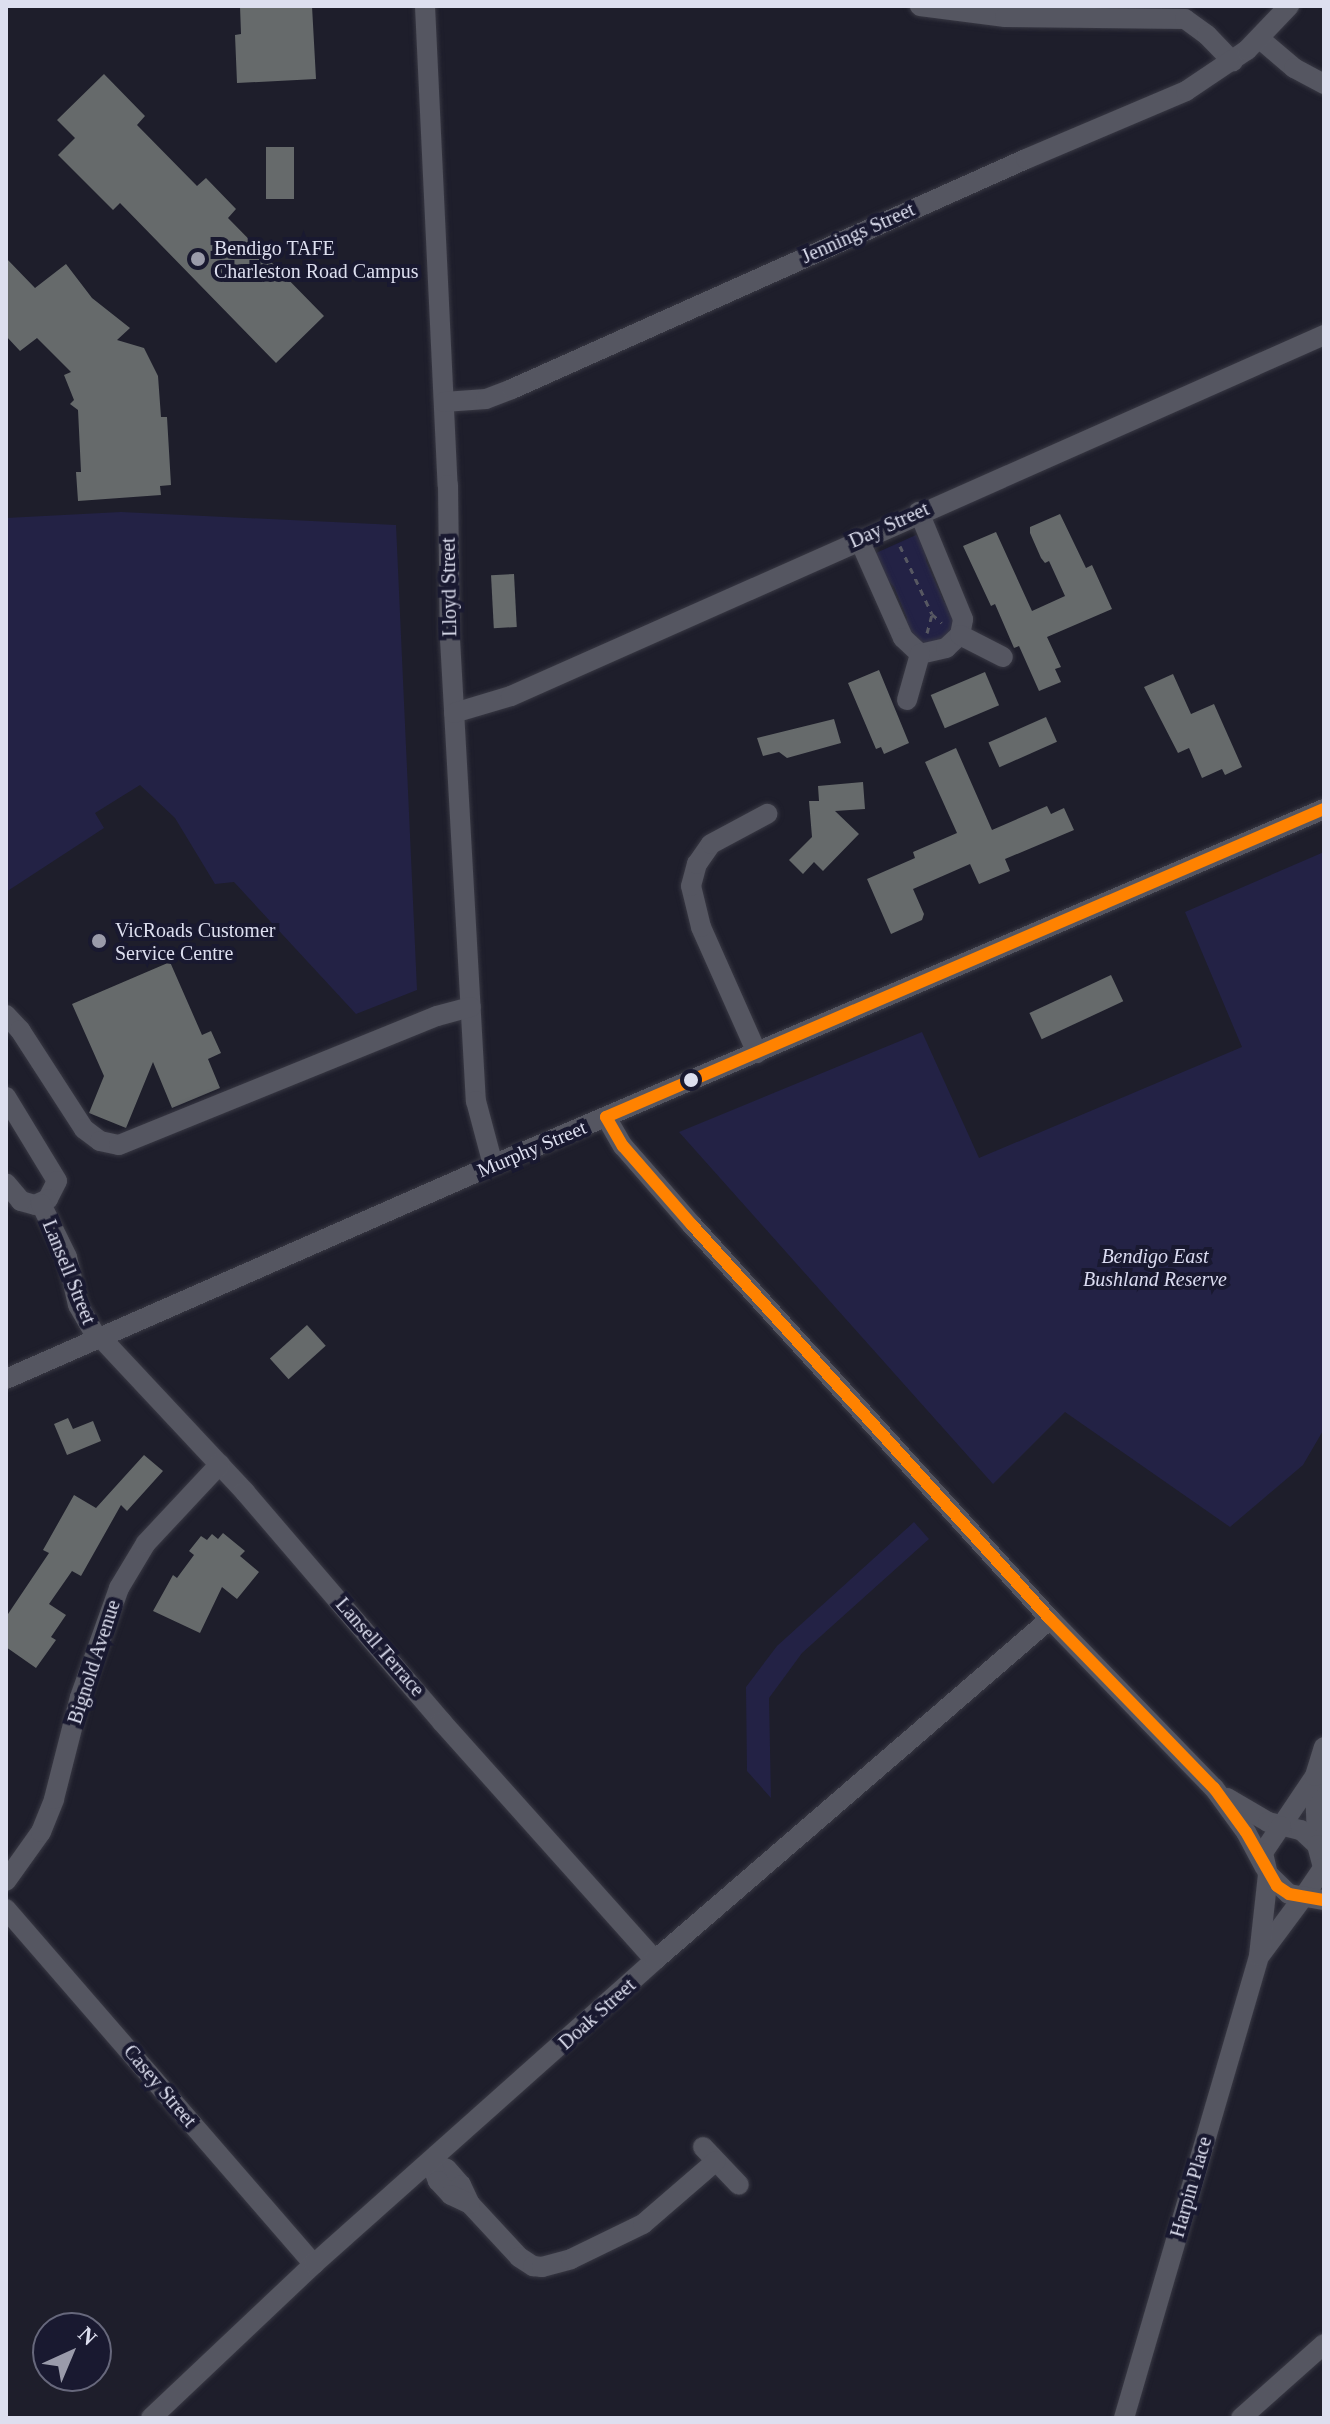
<!DOCTYPE html>
<style>
body{margin:0}
#map{position:relative;width:1330px;height:2424px;overflow:hidden;background:#1e1e2b;font-family:"Times New Roman",serif}
div>[style]{position:absolute}
[style*='--x']{left:calc(var(--x)*1px);top:calc(var(--y)*1px);width:calc(var(--w)*1px);rotate:calc(var(--a)*1deg)}
.green>*{inset:0;background:#232245}
.building>*{inset:0;background:#666a6b;transform-origin:0 0}
.path>*{height:3px;margin-top:-1.5px;transform-origin:0;background:repeating-linear-gradient(90deg,#575862 0 6px,transparent 0 12px)}
.roads{filter:drop-shadow(0 0 2px #383843) drop-shadow(0 0 2px #383843)}
.minor>*{height:20px;margin:-10px;padding:0 10px;transform-origin:10px;border-radius:10px;background:#555661}
.bus-1>*{height:12px;margin:-6px;padding:0 6px;transform-origin:6px;border-radius:6px;background:#ff8200}
.dots>*{width:22px;height:22px;translate:-50% -50%;box-sizing:border-box;border:4px solid #191930;border-radius:50%}
span{translate:-50% -50%;white-space:nowrap;text-align:center;line-height:1.15;-webkit-text-stroke:8px #191930;paint-order:stroke}
.street-label{font-size:20px;color:#dddfef}
.poi-label{font-size:20px;color:#dddfef}
.left{translate:0 -50%;text-align:left}
.park-label{font-size:20px;color:#dbdcf1;font-style:italic}
.frame{position:absolute;inset:0;border:8px solid #dddfef;pointer-events:none}
.north{position:absolute;left:32px;top:2312px;width:80px;height:80px;box-sizing:border-box;background:#191930;border:2px solid #67687c;border-radius:50%;rotate:44deg;font-size:22px;font-weight:700;line-height:32px;text-align:center;color:#dddfef}
.north::after{content:'';display:block;margin:auto;width:28px;height:36px;background:#9a9baa;clip-path:polygon(50% 0,100% 100%,50% 72%,0 100%)}
</style>
<div id="map">
<div class="green">
<div style="clip-path:polygon(121px 512px,396px 525px,417px 990px,356px 1014px,234px 882px,215px 884px,175px 818px,140px 785px,95px 813px,104px 828px,6px 892px,6px 518px)"></div>
<div style="clip-path:polygon(916px 535px,927px 546px,926px 561px,944px 602px,953px 605px,956px 621px,949px 637px,924px 645px,903px 626px,907px 618px,894px 587px,879px 571px,876px 553px)"></div>
<div style="clip-path:polygon(1324px 852px,1324px 1429px,1303px 1465px,1230px 1527px,1065px 1412px,993px 1484px,679px 1132px,922px 1032px,979px 1158px,1242px 1047px,1185px 912px)"></div>
<div style="clip-path:polygon(914px 1522px,929px 1539px,802px 1653px,769px 1698px,771px 1798px,747px 1771px,746px 1687px,777px 1646px)"></div>
</div>
<div class="building">
<div style="clip-path:polygon(240px 6px,312px 6px,316px 79px,237px 83px,235px 35px,241px 34px)"></div>
<div style="clip-path:polygon(104px 74px,145px 116px,137px 125px,197px 186px,206px 178px,236px 209px,228px 218px,324px 316px,276px 363px,120px 203px,113px 210px,58px 155px,75px 138px,57px 120px)"></div>
<div style="left:266px;top:147px;width:28px;height:52px"></div>
<div style="clip-path:polygon(6px 258px,35px 288px,66px 264px,92px 298px,130px 328px,117px 340px,144px 348px,158px 376px,161px 417px,167px 417px,171px 485px,160px 486px,161px 495px,78px 501px,76px 472px,81px 472px,78px 410px,70px 404px,74px 400px,64px 375px,71px 372px,37px 338px,20px 351px,6px 336px)"></div>
<div style="clip-path:polygon(1060px 514px,1086px 568px,1092px 565px,1112px 609px,1047px 637px,1061px 667px,1055px 669px,1061px 682px,1039px 691px,1019px 646px,1014px 648px,995px 604px,991px 606px,963px 546px,996px 532px,1032px 611px,1065px 596px,1049px 561px,1045px 563px,1041px 558px,1030px 533px,1030px 527px)"></div>
<div style="left:514px;top:574px;width:53px;height:23px;rotate:87deg"></div>
<div style="clip-path:polygon(879px 670px,909px 743px,884px 754px,881px 747px,876px 749px,848px 683px)"></div>
<div style="left:985px;top:672px;width:36px;height:59px;rotate:67deg"></div>
<div style="clip-path:polygon(1173px 674px,1191px 714px,1214px 704px,1242px 767px,1225px 775px,1222px 769px,1202px 778px,1189px 748px,1178px 753px,1144px 687px)"></div>
<div style="left:1046px;top:717px;width:27px;height:63px;rotate:66deg"></div>
<div style="clip-path:polygon(834px 719px,841px 743px,787px 758px,779px 752px,763px 756px,757px 738px)"></div>
<div style="clip-path:polygon(956px 748px,992px 830px,1047px 806px,1051px 814px,1064px 808px,1074px 830px,1005px 859px,1010px 871px,979px 884px,970px 864px,913px 889px,924px 914px,922px 920px,891px 934px,867px 879px,915px 858px,913px 852px,957px 833px,925px 762px)"></div>
<div style="clip-path:polygon(863px 782px,865px 809px,835px 811px,859px 834px,823px 871px,814px 862px,803px 874px,789px 860px,812px 837px,809px 801px,819px 801px,818px 786px)"></div>
<div style="clip-path:polygon(170px 962px,202px 1035px,211px 1031px,221px 1053px,208px 1059px,220px 1088px,172px 1108px,153px 1062px,126px 1128px,89px 1113px,104px 1076px,72px 1004px)"></div>
<div style="left:1111px;top:975px;width:29px;height:90px;rotate:65deg"></div>
<div style="left:307px;top:1325px;width:28px;height:50px;rotate:48deg"></div>
<div style="clip-path:polygon(68px 1418px,73px 1429px,93px 1421px,101px 1441px,67px 1455px,54px 1424px)"></div>
<div style="clip-path:polygon(144px 1455px,163px 1471px,127px 1511px,121px 1505px,81px 1576px,72px 1571px,49px 1604px,66px 1615px,51px 1637px,56px 1640px,36px 1668px,6px 1647px,6px 1617px,49px 1553px,43px 1550px,74px 1495px,96px 1508px)"></div>
<div style="clip-path:polygon(223px 1533px,245px 1551px,240px 1556px,259px 1572px,237px 1599px,222px 1587px,200px 1633px,153px 1611px,173px 1575px,177px 1578px,194px 1555px,189px 1551px,201px 1536px,207px 1540px,212px 1534px,218px 1539px)"></div>
</div>
<div class="path">
<div style="--x:900;--y:546;--w:75;--a:64.8"></div>
<div style="--x:932;--y:614;--w:13;--a:42"></div>
<div style="--x:927;--y:633;--w:20;--a:-75"></div>
</div>
<div class="roads">
<div class="minor">
<div style="--x:425;--y:6;--w:480;--a:87.3"></div>
<div style="--x:448;--y:485;--w:154;--a:89.3"></div>
<div style="--x:450;--y:639;--w:463;--a:86.8"></div>
<div style="--x:476;--y:1101;--w:66;--a:75.1"></div>
<div style="--x:920;--y:6;--w:86;--a:7.4"></div>
<div style="--x:1005;--y:17;--w:180;--a:0.6"></div>
<div style="--x:1185;--y:19;--w:27;--a:36"></div>
<div style="--x:1207;--y:35;--w:37;--a:46"></div>
<div style="--x:1260;--y:39;--w:45;--a:40.5"></div>
<div style="--x:1294;--y:68;--w:34;--a:28"></div>
<div style="--x:444;--y:402;--w:42;--a:-4.1"></div>
<div style="--x:486;--y:399;--w:28;--a:-21"></div>
<div style="--x:512;--y:389;--w:563;--a:-24.11"></div>
<div style="--x:1026;--y:159;--w:174;--a:-23"></div>
<div style="--x:1186;--y:91;--w:73;--a:-33.9"></div>
<div style="--x:1247;--y:50;--w:61;--a:-46.3"></div>
<div style="--x:859;--y:539;--w:108;--a:66"></div>
<div style="--x:903;--y:638;--w:23;--a:43"></div>
<div style="--x:920;--y:654;--w:27;--a:-13"></div>
<div style="--x:946;--y:648;--w:19;--a:-43"></div>
<div style="--x:960;--y:635;--w:16;--a:-79"></div>
<div style="--x:963;--y:619;--w:116;--a:-112.4"></div>
<div style="--x:960;--y:635;--w:48;--a:27.1"></div>
<div style="--x:907;--y:700;--w:48;--a:-74.2"></div>
<div style="--x:454;--y:713;--w:59;--a:-16.6"></div>
<div style="--x:511;--y:696;--w:890;--a:-23.94"></div>
<div style="--x:6;--y:1015;--w:21;--a:47"></div>
<div style="--x:20;--y:1030;--w:118;--a:57.1"></div>
<div style="--x:84;--y:1129;--w:20;--a:37"></div>
<div style="--x:100;--y:1141;--w:19;--a:12"></div>
<div style="--x:119;--y:1145;--w:343;--a:-22.1"></div>
<div style="--x:437;--y:1016;--w:35;--a:-15"></div>
<div style="--x:757;--y:1053;--w:138;--a:-114"></div>
<div style="--x:701;--y:927;--w:42;--a:-103.7"></div>
<div style="--x:691;--y:886;--w:23;--a:-75"></div>
<div style="--x:697;--y:864;--w:24;--a:-55"></div>
<div style="--x:711;--y:844;--w:64;--a:-28.2"></div>
<div style="--x:6;--y:1097;--w:98;--a:58.7"></div>
<div style="--x:57;--y:1181;--w:20;--a:117"></div>
<div style="--x:48;--y:1199;--w:14;--a:155"></div>
<div style="--x:35;--y:1205;--w:15;--a:-164"></div>
<div style="--x:21;--y:1201;--w:23;--a:-130"></div>
<div style="--x:606;--y:1117;--w:34;--a:60"></div>
<div style="--x:623;--y:1146;--w:105;--a:48.9"></div>
<div style="--x:692;--y:1225;--w:532;--a:47.74"></div>
<div style="--x:1050;--y:1619;--w:235;--a:45.9"></div>
<div style="--x:1214;--y:1788;--w:54;--a:54"></div>
<div style="--x:1246;--y:1832;--w:40;--a:62"></div>
<div style="--x:41;--y:1204;--w:59;--a:63.9"></div>
<div style="--x:67;--y:1257;--w:49;--a:77.1"></div>
<div style="--x:78;--y:1305;--w:39;--a:60"></div>
<div style="--x:101;--y:1338;--w:211;--a:46.9"></div>
<div style="--x:245;--y:1492;--w:303;--a:49.4"></div>
<div style="--x:442;--y:1722;--w:319;--a:48.2"></div>
<div style="--x:6;--y:1379;--w:532;--a:-23.72"></div>
<div style="--x:493;--y:1165;--w:904;--a:-23.19"></div>
<div style="--x:1315;--y:1780;--w:65;--a:88.2"></div>
<div style="--x:1227;--y:1798;--w:48;--a:30.3"></div>
<div style="--x:1268;--y:1822;--w:34;--a:14"></div>
<div style="--x:1301;--y:1830;--w:22;--a:43"></div>
<div style="--x:1317;--y:1845;--w:24;--a:75"></div>
<div style="--x:1323;--y:1868;--w:32;--a:124"></div>
<div style="--x:1282;--y:1825;--w:59;--a:-56"></div>
<div style="--x:1315;--y:1776;--w:30;--a:-73"></div>
<div style="--x:1281;--y:1826;--w:32;--a:124"></div>
<div style="--x:1263;--y:1853;--w:22;--a:77"></div>
<div style="--x:1268;--y:1874;--w:29;--a:44"></div>
<div style="--x:1289;--y:1894;--w:36;--a:10"></div>
<div style="--x:6;--y:1881;--w:60;--a:-54.5"></div>
<div style="--x:41;--y:1832;--w:35;--a:-68"></div>
<div style="--x:54;--y:1799;--w:105;--a:-75.7"></div>
<div style="--x:80;--y:1697;--w:116;--a:-70.3"></div>
<div style="--x:119;--y:1588;--w:52;--a:-59"></div>
<div style="--x:146;--y:1543;--w:108;--a:-46.9"></div>
<div style="--x:6;--y:1909;--w:470;--a:49.1"></div>
<div style="--x:1261;--y:1954;--w:72;--a:-53.4"></div>
<div style="--x:703;--y:2147;--w:52;--a:46.5"></div>
<div style="--x:431;--y:2162;--w:17;--a:24"></div>
<div style="--x:447;--y:2169;--w:21;--a:49"></div>
<div style="--x:461;--y:2185;--w:21;--a:65"></div>
<div style="--x:470;--y:2204;--w:72;--a:47.2"></div>
<div style="--x:519;--y:2257;--w:17;--a:33"></div>
<div style="--x:533;--y:2266;--w:9;--a:6"></div>
<div style="--x:542;--y:2267;--w:30;--a:-15"></div>
<div style="--x:571;--y:2259;--w:80;--a:-25.9"></div>
<div style="--x:643;--y:2224;--w:96;--a:-40.8"></div>
<div style="--x:431;--y:2162;--w:20;--a:70"></div>
<div style="--x:438;--y:2181;--w:19;--a:47"></div>
<div style="--x:451;--y:2195;--w:21;--a:25"></div>
<div style="--x:151;--y:2418;--w:224;--a:-43.4"></div>
<div style="--x:314;--y:2264;--w:457;--a:-41.7"></div>
<div style="--x:655;--y:1960;--w:522;--a:-40.8"></div>
<div style="--x:1124;--y:2418;--w:481;--a:-73.7"></div>
<div style="--x:1259;--y:1956;--w:82;--a:-83.7"></div>
<div style="--x:1241;--y:2418;--w:111;--a:-41.7"></div>
</div>
</div>
<div class="bus-1">
<div style="--x:606;--y:1117;--w:34;--a:60"></div>
<div style="--x:623;--y:1146;--w:105;--a:48.9"></div>
<div style="--x:692;--y:1225;--w:532;--a:47.74"></div>
<div style="--x:1050;--y:1619;--w:235;--a:45.9"></div>
<div style="--x:1214;--y:1788;--w:54;--a:54"></div>
<div style="--x:1246;--y:1832;--w:62;--a:60.1"></div>
<div style="--x:1277;--y:1886;--w:14;--a:34"></div>
<div style="--x:1289;--y:1894;--w:36;--a:10"></div>
<div style="--x:606;--y:1117;--w:781;--a:-23.22"></div>
</div>
<div class="dots">
<div style="left:198px;top:259px;background:#9a9baa"></div>
<div style="left:99px;top:941px;background:#9a9baa"></div>
<div style="left:691px;top:1080px;background:#dddfef"></div>
</div>
<div class="street-label">
<span style="left:858px;top:233px;rotate:-24deg">Jennings Street</span>
<span style="left:889px;top:525px;rotate:-24deg">Day Street</span>
<span style="left:449px;top:587px;rotate:-91deg">Lloyd Street</span>
<span style="left:532px;top:1149px;rotate:-23deg">Murphy Street</span>
<span style="left:69px;top:1272px;rotate:68deg">Lansell Street</span>
<span style="left:380px;top:1647px;rotate:49deg">Lansell Terrace</span>
<span style="left:94px;top:1662px;rotate:-72deg">Bignold Avenue</span>
<span style="left:597px;top:2014px;rotate:-42deg">Doak Street</span>
<span style="left:160px;top:2086px;rotate:50deg">Casey Street</span>
<span style="left:1191px;top:2187px;rotate:-74deg">Harpin Place</span>
</div>
<div class="poi-label">
<span class="left" style="left:214px;top:260px">Bendigo TAFE<br>Charleston Road Campus</span>
<span class="left" style="left:115px;top:942px">VicRoads Customer<br>Service Centre</span>
</div>
<div class="park-label">
<span style="left:1155px;top:1268px">Bendigo East<br>Bushland Reserve</span>
</div>
<div class="frame"></div>
<div class="north">N</div>
</div>
